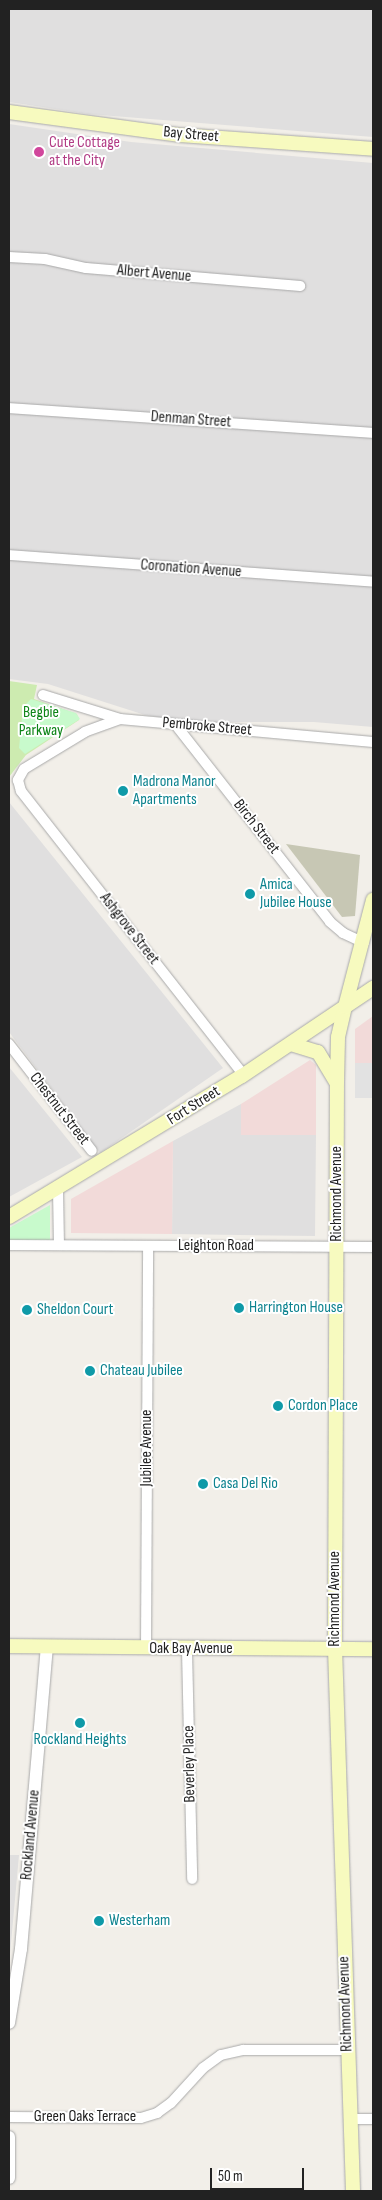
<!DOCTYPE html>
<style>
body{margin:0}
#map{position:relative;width:382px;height:2200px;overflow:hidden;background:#f2efe9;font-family:"Sofia Sans Condensed",sans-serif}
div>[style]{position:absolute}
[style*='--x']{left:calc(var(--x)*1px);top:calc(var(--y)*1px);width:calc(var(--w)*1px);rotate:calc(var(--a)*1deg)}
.residential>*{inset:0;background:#e0dfdf}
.commercial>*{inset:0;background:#f2dad9}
.construction>*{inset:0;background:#c7c7b4}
.grass>*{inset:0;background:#cdebb0}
.park>*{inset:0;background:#c8facc}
.parking>*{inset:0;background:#e2e2e2;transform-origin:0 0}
.roads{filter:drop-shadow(0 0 1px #a9a9a9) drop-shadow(0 0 1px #a9a9a9)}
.minor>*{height:10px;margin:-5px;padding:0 5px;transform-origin:5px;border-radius:5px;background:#fff}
.tertiary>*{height:12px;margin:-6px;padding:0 6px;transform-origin:6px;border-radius:6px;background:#fff}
.secondary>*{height:14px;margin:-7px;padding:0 7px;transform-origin:7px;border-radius:7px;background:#f7fabf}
.dots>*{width:14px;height:14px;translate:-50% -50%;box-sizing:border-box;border:2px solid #fff;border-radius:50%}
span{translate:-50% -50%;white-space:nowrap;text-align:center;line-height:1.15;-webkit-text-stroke:4px #fff;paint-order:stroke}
.street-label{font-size:16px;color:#222}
.hotel-label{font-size:16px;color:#b23c85}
.left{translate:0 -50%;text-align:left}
.park-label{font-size:16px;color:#0c8416}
.culture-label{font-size:16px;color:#0d838f}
.frame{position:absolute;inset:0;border:10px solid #222;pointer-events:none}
.scale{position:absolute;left:210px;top:2168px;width:94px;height:22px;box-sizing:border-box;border:2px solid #222;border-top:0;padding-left:6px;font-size:15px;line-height:18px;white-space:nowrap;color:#222;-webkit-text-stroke:4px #fff;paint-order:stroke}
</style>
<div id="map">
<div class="residential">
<div style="clip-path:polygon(9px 9px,373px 9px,373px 137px,88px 114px,9px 102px)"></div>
<div style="clip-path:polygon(9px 124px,131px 142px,373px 163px,373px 727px,314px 722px,190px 722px,145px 715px,48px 684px,9px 679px)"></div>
<div style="clip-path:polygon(9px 802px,223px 1068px,100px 1153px,9px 1032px)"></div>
<div style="clip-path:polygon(9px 1067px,82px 1157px,9px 1197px)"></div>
<div style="clip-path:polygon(241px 1104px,241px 1135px,316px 1135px,315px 1236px,172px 1234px,173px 1141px)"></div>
<div style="clip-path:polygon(9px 1855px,19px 1855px,10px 1954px,9px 1954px)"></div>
</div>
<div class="commercial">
<div style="clip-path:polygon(373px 1016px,373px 1098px,355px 1098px,355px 1029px)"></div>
<div style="clip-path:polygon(310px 1060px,316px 1065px,316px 1135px,241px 1135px,241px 1104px)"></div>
<div style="clip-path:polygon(173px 1141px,172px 1234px,71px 1233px,71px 1199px)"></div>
</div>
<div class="construction">
<div style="clip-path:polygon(286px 844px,360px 855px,355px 916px,342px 917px)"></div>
</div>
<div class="grass">
<div style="clip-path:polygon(9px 681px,37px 685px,34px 699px,77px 714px,79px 720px,26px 755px,9px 777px)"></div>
</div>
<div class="park">
<div style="clip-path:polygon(31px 699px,76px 713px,80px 719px,25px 754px,19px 748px,23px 707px)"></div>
<div style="clip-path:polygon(50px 1205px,50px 1240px,9px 1242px,9px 1228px)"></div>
</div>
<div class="parking">
<div style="left:355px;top:1063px;width:18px;height:35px"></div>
</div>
<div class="roads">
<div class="minor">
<div style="--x:9;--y:257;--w:36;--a:3"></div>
<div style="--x:45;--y:259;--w:42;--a:12.4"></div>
<div style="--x:86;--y:268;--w:215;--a:4.8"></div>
<div style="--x:9;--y:408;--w:365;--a:3.9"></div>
<div style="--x:9;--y:555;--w:365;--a:4.2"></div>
<div style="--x:43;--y:695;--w:81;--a:17.3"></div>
<div style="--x:120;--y:719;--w:254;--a:5.2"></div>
<div style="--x:120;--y:719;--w:37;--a:160"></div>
<div style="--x:85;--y:732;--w:71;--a:148.8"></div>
<div style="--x:24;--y:769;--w:13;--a:119"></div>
<div style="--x:18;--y:780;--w:11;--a:75"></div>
<div style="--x:21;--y:791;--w:361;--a:51.9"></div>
<div style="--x:175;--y:724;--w:251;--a:51.9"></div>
<div style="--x:330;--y:922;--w:17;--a:40"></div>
<div style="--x:343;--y:933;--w:23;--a:25"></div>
<div style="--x:9;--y:1044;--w:135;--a:52.2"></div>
<div style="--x:58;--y:1189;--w:56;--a:89"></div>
<div style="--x:9;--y:1245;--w:364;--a:0.3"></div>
<div style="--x:146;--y:1649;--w:403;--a:-89.7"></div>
<div style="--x:187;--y:1650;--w:229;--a:88.7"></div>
<div style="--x:9;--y:2117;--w:132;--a:0.4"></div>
<div style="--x:141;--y:2118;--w:17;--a:-17"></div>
<div style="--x:157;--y:2113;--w:17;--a:-36"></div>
<div style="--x:171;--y:2103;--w:47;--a:-47.6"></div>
<div style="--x:203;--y:2068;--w:22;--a:-36"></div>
<div style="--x:221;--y:2055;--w:23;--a:-13"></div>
<div style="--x:243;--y:2050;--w:105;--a:0"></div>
<div style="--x:351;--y:2119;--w:22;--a:0"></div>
</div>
<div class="tertiary">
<div style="--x:9;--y:2023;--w:75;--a:-80.8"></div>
<div style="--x:21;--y:1949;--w:303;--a:-85.1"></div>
<div style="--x:9;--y:2137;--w:41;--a:90"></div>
</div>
<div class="secondary">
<div style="--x:9;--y:112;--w:173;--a:7.7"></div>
<div style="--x:180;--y:135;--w:194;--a:4.1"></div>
<div style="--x:291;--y:1044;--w:28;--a:17"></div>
<div style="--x:318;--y:1052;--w:35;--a:59"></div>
<div style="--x:9;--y:1217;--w:272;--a:-31.2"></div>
<div style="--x:242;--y:1076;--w:158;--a:-33.9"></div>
<div style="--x:9;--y:1646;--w:364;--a:0.5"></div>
<div style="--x:353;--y:2191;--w:542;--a:-91.9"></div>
<div style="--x:335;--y:1649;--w:567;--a:-89.8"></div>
<div style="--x:337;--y:1082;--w:45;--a:-88.7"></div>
<div style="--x:338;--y:1037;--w:31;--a:-77"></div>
<div style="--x:345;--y:1007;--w:111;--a:-75.3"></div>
</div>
</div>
<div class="dots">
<div style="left:39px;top:152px;background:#d1479c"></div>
<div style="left:123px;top:791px;background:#0f9aa8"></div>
<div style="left:250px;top:894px;background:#0f9aa8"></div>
<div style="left:239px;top:1308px;background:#0f9aa8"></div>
<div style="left:27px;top:1310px;background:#0f9aa8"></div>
<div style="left:90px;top:1371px;background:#0f9aa8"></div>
<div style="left:278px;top:1406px;background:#0f9aa8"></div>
<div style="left:203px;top:1484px;background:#0f9aa8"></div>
<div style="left:80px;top:1723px;background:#0f9aa8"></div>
<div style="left:99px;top:1921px;background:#0f9aa8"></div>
</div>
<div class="street-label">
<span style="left:191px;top:135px;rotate:5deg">Bay Street</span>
<span style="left:154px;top:274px;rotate:5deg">Albert Avenue</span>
<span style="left:191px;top:420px;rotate:4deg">Denman Street</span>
<span style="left:191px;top:569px;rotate:4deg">Coronation Avenue</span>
<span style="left:207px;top:727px;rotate:5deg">Pembroke Street</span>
<span style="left:256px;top:827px;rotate:52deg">Birch Street</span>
<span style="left:129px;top:929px;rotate:52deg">Ashgrove Street</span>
<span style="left:194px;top:1106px;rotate:-32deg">Fort Street</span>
<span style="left:59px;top:1109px;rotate:52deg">Chestnut Street</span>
<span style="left:337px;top:1194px;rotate:-90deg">Richmond Avenue</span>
<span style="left:216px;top:1246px">Leighton Road</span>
<span style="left:147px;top:1448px;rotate:-90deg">Jubilee Avenue</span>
<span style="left:335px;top:1599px;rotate:-90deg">Richmond Avenue</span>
<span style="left:191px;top:1649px">Oak Bay Avenue</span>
<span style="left:190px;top:1764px;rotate:-91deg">Beverley Place</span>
<span style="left:31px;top:1835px;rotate:-85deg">Rockland Avenue</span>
<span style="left:346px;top:2004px;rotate:-92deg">Richmond Avenue</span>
<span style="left:85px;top:2117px">Green Oaks Terrace</span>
</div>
<div class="hotel-label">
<span class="left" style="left:49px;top:152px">Cute Cottage<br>at the City</span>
</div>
<div class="park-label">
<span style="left:41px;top:722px">Begbie<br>Parkway</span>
</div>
<div class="culture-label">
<span class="left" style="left:133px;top:791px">Madrona Manor<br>Apartments</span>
<span class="left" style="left:260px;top:894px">Amica<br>Jubilee House</span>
<span class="left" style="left:249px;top:1308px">Harrington House</span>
<span class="left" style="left:37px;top:1310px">Sheldon Court</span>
<span class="left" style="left:100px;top:1371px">Chateau Jubilee</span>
<span class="left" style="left:288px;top:1406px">Cordon Place</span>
<span class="left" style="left:213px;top:1484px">Casa Del Rio</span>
<span style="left:80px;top:1740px">Rockland Heights</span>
<span class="left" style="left:109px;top:1921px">Westerham</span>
</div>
<div class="frame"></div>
<div class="scale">50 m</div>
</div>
